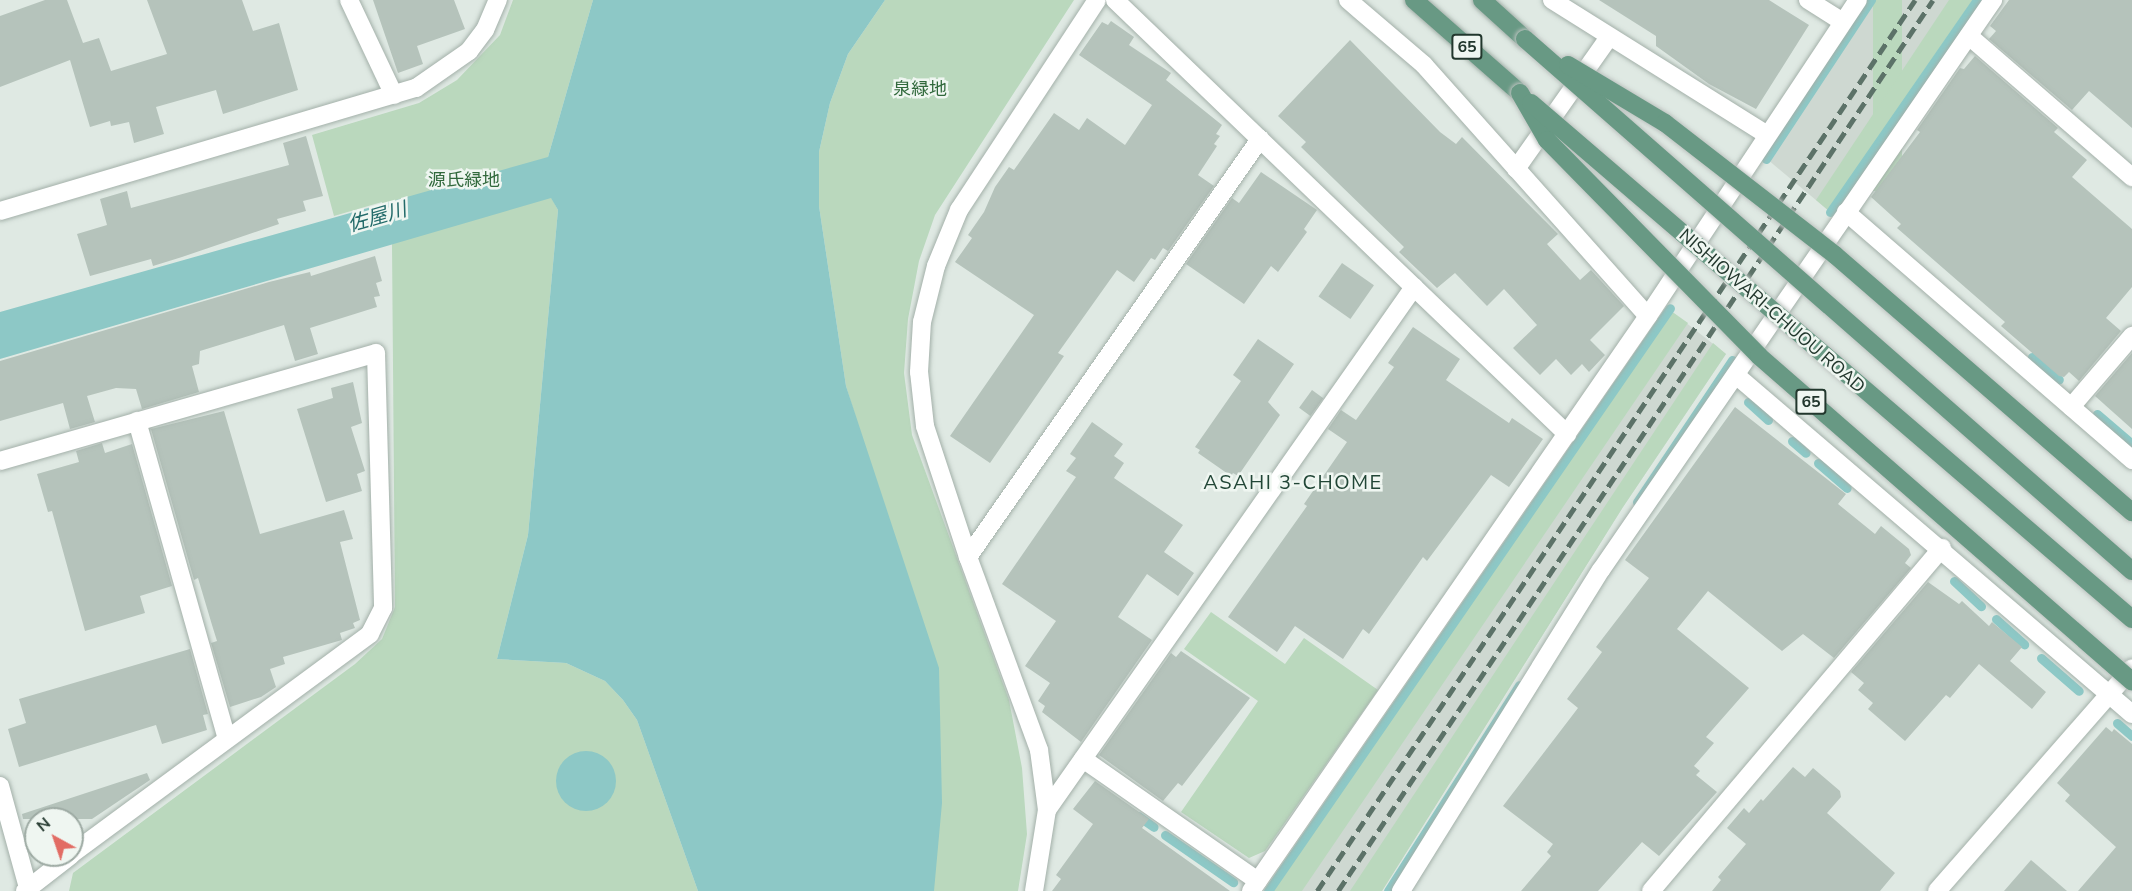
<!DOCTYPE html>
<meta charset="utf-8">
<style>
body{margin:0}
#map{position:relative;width:2132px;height:891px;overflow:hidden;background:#dfe9e3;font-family:"Nunito Sans","Noto Sans JP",sans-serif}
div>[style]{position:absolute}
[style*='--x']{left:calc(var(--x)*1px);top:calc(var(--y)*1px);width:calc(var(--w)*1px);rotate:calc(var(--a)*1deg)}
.built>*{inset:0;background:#ced8d1}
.green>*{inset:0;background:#bad8bd;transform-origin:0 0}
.water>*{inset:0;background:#8dc8c6}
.round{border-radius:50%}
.stream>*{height:9px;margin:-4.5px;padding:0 4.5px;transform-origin:4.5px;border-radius:4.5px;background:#8dc8c6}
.building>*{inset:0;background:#b5c3bb;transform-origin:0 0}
.roads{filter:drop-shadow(0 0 2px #a3b0a9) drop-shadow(0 0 2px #a3b0a9)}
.minor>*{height:18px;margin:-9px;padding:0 9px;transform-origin:9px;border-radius:9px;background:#fff}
.tertiary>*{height:18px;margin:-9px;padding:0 9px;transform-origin:9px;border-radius:9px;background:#fff}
.primary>*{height:18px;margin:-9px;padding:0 9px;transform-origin:9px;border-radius:9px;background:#689984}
.rail>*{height:4.5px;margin-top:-2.25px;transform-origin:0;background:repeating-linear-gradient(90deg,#5c7268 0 12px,transparent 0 18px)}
.bridges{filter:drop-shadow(0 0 2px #bdc3c0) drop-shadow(0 0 2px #bdc3c0)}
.primary-bridge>*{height:18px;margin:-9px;padding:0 9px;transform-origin:9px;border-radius:9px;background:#689984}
span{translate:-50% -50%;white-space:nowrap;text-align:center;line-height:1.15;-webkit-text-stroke:5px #eff6f1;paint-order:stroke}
.shield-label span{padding:2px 4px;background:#eff6f1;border:2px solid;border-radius:4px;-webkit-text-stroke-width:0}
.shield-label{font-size:16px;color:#22372d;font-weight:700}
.park-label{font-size:18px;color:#31693c}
.street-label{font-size:18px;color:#22372d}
.water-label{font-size:20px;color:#236b6a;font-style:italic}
.neighbourhood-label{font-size:20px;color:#214636;letter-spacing:1.5px}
.north{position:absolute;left:24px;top:807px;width:60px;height:60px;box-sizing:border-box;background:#eff6f1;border:2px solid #9daaa3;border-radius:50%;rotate:320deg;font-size:16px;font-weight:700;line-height:24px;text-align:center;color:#22372d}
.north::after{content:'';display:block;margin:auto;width:21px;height:27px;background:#e26c64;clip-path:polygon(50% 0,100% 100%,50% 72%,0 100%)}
</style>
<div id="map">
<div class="built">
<div style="clip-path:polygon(1873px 0,1976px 0,1829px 211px,1767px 159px)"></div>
<div style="clip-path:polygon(1671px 311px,1726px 354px,1623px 507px,1382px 891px,1272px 891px)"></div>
</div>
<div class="green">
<div style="clip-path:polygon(513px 0,593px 0,548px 157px,551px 197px,558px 210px,528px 535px,497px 659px,566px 663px,605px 681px,623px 700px,637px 720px,698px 891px,69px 891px,73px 873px,355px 664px,382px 639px,395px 607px,392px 245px,382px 202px,334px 216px,312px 135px,419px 103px,457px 80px,500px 35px)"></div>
<div style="clip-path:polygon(885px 0,1074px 0,935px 215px,919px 261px,908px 319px,904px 373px,912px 435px,1009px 700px,1022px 768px,1027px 834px,1018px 891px,934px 891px,875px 481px,846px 386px,819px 206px,819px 152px,830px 103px,848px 54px)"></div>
<div style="left:1873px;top:0;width:29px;height:191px"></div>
<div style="clip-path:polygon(1949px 0,1976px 0,1829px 211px,1816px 200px)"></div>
<div style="clip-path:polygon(1671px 311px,1688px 323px,1302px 891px,1272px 891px)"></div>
<div style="clip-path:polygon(1713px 343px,1726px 354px,1623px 507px,1382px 891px,1350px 891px)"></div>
<div style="clip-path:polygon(1211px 612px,1285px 664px,1304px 638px,1378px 690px,1265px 851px,1249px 858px,1181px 812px,1258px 701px,1184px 649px)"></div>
</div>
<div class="water">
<div style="clip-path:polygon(593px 0,885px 0,848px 54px,830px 103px,819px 152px,819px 206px,846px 386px,939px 668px,942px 803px,934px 891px,698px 891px,637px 720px,623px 700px,605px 681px,566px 663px,497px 659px,528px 535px,558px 210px,551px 198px,0 359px,0 312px,548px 157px)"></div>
<div class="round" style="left:556px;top:751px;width:60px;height:60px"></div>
</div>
<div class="stream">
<div style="--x:1766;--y:159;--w:191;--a:-56.6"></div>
<div style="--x:1830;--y:212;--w:258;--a:-55.3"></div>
<div style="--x:2032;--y:357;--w:35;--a:40"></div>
<div style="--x:1748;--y:402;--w:27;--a:42"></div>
<div style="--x:2097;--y:414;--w:45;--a:40.5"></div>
<div style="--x:1792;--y:441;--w:18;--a:41"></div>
<div style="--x:1818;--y:463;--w:38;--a:41"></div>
<div style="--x:1637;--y:502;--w:171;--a:-56.2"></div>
<div style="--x:1954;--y:581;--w:37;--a:43"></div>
<div style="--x:1996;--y:619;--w:38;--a:42"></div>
<div style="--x:2041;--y:658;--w:50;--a:41"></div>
<div style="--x:2117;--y:723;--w:20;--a:41"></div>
<div style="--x:1138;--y:816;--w:19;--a:35"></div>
<div style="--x:1165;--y:835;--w:83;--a:34.7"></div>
<div style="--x:1268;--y:891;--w:708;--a:-55.41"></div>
<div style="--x:1388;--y:891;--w:244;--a:-57.5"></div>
</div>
<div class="building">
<div style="clip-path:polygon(45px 0,67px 0,83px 43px,99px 38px,111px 71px,167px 54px,147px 0,242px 0,253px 31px,279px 23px,298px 90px,223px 114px,216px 90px,156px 107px,164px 134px,134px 143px,129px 122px,111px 126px,110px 121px,90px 127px,70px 60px,0 87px,0 16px)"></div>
<div style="clip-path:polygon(373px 0,454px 0,465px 29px,417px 46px,423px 64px,398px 73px)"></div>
<div style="clip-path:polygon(1599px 0,1769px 0,1809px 25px,1756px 109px,1709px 84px,1656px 46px,1656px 36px)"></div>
<div style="clip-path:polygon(2009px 0,2132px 0,2132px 128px,2089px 91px,2072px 110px,1989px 39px,1996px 31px,1990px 26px)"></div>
<div style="clip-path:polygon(1111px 21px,1134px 37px,1129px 45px,1171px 73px,1166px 80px,1222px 125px,1216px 134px,1220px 136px,1214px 144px,1217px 146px,1198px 175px,1214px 186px,1168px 251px,1163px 248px,1155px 260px,1151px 258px,1134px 282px,1117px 270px,1058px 353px,1064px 356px,990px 463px,950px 436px,1034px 315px,955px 262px,972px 238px,968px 235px,984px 212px,995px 187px,1009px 167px,1014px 170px,1054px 113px,1079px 130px,1087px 118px,1125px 145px,1152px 105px,1079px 55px,1102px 22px,1108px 25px)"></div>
<div style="clip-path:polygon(1350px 40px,1440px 132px,1456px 144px,1462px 137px,1558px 234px,1547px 244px,1580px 280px,1591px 270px,1624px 306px,1590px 340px,1605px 355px,1589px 372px,1582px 364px,1571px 375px,1556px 359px,1540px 375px,1513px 348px,1537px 325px,1504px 289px,1487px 306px,1455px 273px,1437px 288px,1399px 252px,1404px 247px,1301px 147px,1306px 142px,1278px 116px)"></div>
<div style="clip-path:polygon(1975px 56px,2058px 128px,2054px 132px,2087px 160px,2072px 177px,2132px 229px,2132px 287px,2106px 318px,2121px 331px,2079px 381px,2069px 372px,2064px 377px,2059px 376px,2001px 326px,2005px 322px,1897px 228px,1901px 224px,1871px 197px,1920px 132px,1917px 130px,1960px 68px,1964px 69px)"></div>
<div style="clip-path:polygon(306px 136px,323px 196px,303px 201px,306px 211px,277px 219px,279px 224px,182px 257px,153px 266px,151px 259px,90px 276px,77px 234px,107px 225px,100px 199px,127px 191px,131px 208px,289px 165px,283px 143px)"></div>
<div style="clip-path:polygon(1261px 172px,1317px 210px,1304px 229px,1307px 232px,1278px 272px,1271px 266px,1244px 304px,1186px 264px,1232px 198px,1239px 203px)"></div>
<div style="clip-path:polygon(375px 256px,382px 281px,376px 283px,380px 296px,374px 297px,377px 307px,310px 328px,318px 354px,295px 361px,284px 325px,200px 351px,199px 364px,192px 366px,199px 392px,142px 409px,136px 389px,116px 388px,87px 396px,95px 422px,70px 429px,63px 403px,0 421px,0 361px,269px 282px,310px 272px,311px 276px)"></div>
<div style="left:1342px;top:263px;width:39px;height:41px;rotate:35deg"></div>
<div style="clip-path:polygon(1413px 327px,1460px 359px,1446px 380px,1509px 423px,1512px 418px,1543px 439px,1509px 487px,1491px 475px,1427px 561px,1423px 557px,1369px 634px,1363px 629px,1343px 659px,1295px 626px,1277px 652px,1228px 617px,1307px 506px,1304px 504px,1347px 442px,1328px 429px,1341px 410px,1356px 420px,1394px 367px,1388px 363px)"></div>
<div style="clip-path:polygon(1258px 339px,1294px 364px,1268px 402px,1280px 415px,1238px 476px,1233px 473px,1231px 476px,1198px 453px,1200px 450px,1195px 447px,1241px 381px,1233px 375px)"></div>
<div style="clip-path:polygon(2132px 353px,2132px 429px,2095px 396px)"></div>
<div style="clip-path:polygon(353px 382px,362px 423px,351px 427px,365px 471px,357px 474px,362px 491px,326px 502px,297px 409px,333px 398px,331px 388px)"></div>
<div style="left:1312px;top:390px;width:14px;height:22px;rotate:36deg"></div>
<div style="clip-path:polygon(1735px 407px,1846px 494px,1838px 504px,1875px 534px,1881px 526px,1909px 549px,1911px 555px,1905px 563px,1911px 568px,1834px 658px,1803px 634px,1782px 651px,1708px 591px,1677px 629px,1749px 688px,1706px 737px,1714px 743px,1694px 766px,1700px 771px,1696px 775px,1717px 792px,1659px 856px,1642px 842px,1598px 891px,1521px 891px,1551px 856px,1547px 852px,1553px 844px,1503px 806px,1578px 708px,1567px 699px,1602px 652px,1596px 647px,1649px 578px,1625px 560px)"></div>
<div style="clip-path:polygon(224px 411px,260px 534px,344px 510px,353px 539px,340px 542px,360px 620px,353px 623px,355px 628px,340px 633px,342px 640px,283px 657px,285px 664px,270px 669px,276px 687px,261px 697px,230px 707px,211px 643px,217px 641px,212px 625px,198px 578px,194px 580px,151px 429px)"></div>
<div style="clip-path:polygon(1092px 422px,1123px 444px,1114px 456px,1124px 463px,1114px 478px,1183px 525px,1164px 552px,1194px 573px,1178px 596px,1147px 574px,1118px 617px,1152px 640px,1081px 742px,1042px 712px,1045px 706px,1038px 701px,1050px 683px,1025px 666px,1056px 621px,1002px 584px,1076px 477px,1066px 471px,1076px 458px,1070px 454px)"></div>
<div style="clip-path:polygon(102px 443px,105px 453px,132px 444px,172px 586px,140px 596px,145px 613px,85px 631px,52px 511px,48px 512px,37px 474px,79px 462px,76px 451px)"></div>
<div style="clip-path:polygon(1928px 582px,1959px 604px,1962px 601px,1989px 626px,1992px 622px,2022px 647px,2010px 661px,2046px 692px,2032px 709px,1979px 664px,1950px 698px,1946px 695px,1905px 741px,1868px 709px,1873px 703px,1858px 690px,1864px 683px,1851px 672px)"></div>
<div style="clip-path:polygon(190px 649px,208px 714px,203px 715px,207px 730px,162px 744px,156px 725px,19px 767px,8px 729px,26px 723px,19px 699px)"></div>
<div style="clip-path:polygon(1181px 651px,1250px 698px,1182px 786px,1178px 783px,1163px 801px,1099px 755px,1171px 653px,1176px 657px)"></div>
<div style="clip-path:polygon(2106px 727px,2112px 732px,2114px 729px,2132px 744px,2132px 891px,2078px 891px,2116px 847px,2065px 801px,2070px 795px,2057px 783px)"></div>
<div style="clip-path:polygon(1793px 767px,1805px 777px,1813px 768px,1840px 791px,1841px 797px,1827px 813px,1895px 873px,1880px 891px,1712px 891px,1721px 880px,1718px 877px,1746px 844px,1727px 828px,1744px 808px,1749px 813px,1761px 799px,1763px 801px)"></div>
<div style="clip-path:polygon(147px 773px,150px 780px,92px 819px,23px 819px,22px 814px)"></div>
<div style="clip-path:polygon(1095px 781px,1149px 819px,1142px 828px,1230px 891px,1052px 891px,1061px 879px,1056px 875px,1093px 824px,1073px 809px)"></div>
<div style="clip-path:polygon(2031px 860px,2067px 891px,2004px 891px)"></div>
</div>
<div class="roads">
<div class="minor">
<div style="--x:349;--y:0;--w:105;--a:64.7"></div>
<div style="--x:1115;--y:0;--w:627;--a:43.84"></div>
<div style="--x:1348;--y:0;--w:100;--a:40.5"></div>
<div style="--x:1424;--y:65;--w:336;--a:48.3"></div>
<div style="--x:1552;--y:0;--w:254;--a:32.1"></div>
<div style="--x:1808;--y:0;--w:41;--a:32.2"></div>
<div style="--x:1969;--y:36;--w:216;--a:40.9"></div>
<div style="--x:1516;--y:169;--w:161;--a:-54.8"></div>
<div style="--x:0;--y:211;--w:434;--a:-16.5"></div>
<div style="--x:416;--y:88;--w:65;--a:-34.9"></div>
<div style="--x:469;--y:51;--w:26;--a:-53"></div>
<div style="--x:485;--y:30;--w:33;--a:-67"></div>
<div style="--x:1846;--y:212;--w:379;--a:40.9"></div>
<div style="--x:1737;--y:376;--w:520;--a:40.55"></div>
<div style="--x:2071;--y:407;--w:94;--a:-49.3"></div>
<div style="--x:137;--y:421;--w:330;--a:74.2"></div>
<div style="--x:0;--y:461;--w:391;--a:-16"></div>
<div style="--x:376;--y:353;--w:255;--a:88.4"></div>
<div style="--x:383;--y:608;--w:29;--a:117"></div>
<div style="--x:370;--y:634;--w:370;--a:143.6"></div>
<div style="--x:968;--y:557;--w:510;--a:-55.06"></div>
<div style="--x:1083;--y:759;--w:213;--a:34.9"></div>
<div style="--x:1047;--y:810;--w:639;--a:-54.94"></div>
<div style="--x:25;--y:891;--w:58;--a:-38"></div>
<div style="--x:1034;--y:891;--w:82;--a:-80.9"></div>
<div style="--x:1047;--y:810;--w:61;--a:-97.6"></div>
<div style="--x:1039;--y:750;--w:206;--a:-110.2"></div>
<div style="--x:968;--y:557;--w:138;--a:-108.2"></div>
<div style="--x:925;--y:426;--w:54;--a:-96.3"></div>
<div style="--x:919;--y:372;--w:50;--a:-86.6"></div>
<div style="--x:922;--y:322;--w:58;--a:-76"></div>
<div style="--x:936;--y:266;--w:61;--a:-67.7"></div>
<div style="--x:959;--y:210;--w:251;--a:-56.7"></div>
<div style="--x:1251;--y:891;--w:699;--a:-55.38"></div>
<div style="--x:1648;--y:316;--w:379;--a:-56.4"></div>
<div style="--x:1401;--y:891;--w:378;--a:-58.1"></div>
<div style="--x:1601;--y:570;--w:692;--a:-55.48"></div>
<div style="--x:1651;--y:891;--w:450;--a:-49.7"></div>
<div style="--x:1937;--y:891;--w:296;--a:-48.8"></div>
</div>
<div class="tertiary">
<div style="--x:0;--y:786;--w:109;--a:74.6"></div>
</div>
<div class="primary">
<div style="--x:1414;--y:0;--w:141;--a:41.3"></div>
<div style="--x:1482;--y:0;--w:58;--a:42.2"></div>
</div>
</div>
<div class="rail">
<div style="--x:1317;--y:891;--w:1073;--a:-56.13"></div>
<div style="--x:1338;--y:891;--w:1071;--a:-56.27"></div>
</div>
<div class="bridges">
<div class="primary-bridge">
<div style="--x:1525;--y:39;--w:807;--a:41.23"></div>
<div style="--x:1568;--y:65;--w:113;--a:30.9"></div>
<div style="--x:1665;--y:123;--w:215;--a:37.8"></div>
<div style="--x:1835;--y:255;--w:393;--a:40.9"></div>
<div style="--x:1520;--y:93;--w:54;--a:60.1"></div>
<div style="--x:1547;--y:140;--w:303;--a:45.5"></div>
<div style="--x:1759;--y:356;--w:495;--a:41.1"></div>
<div style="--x:1531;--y:103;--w:792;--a:40.65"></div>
</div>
</div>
<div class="shield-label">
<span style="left:1467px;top:47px">65</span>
<span style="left:1811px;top:402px">65</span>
</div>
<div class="park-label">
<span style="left:920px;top:89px">泉緑地</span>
<span style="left:464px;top:180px">源氏緑地</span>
</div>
<div class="street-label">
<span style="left:1772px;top:311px;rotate:41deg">NISHIOWARI-CHUOU ROAD</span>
</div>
<div class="water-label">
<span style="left:377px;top:217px;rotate:-16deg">佐屋川</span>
</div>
<div class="neighbourhood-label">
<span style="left:1293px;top:482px">ASAHI 3-CHOME</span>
</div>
<div class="north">N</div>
</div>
